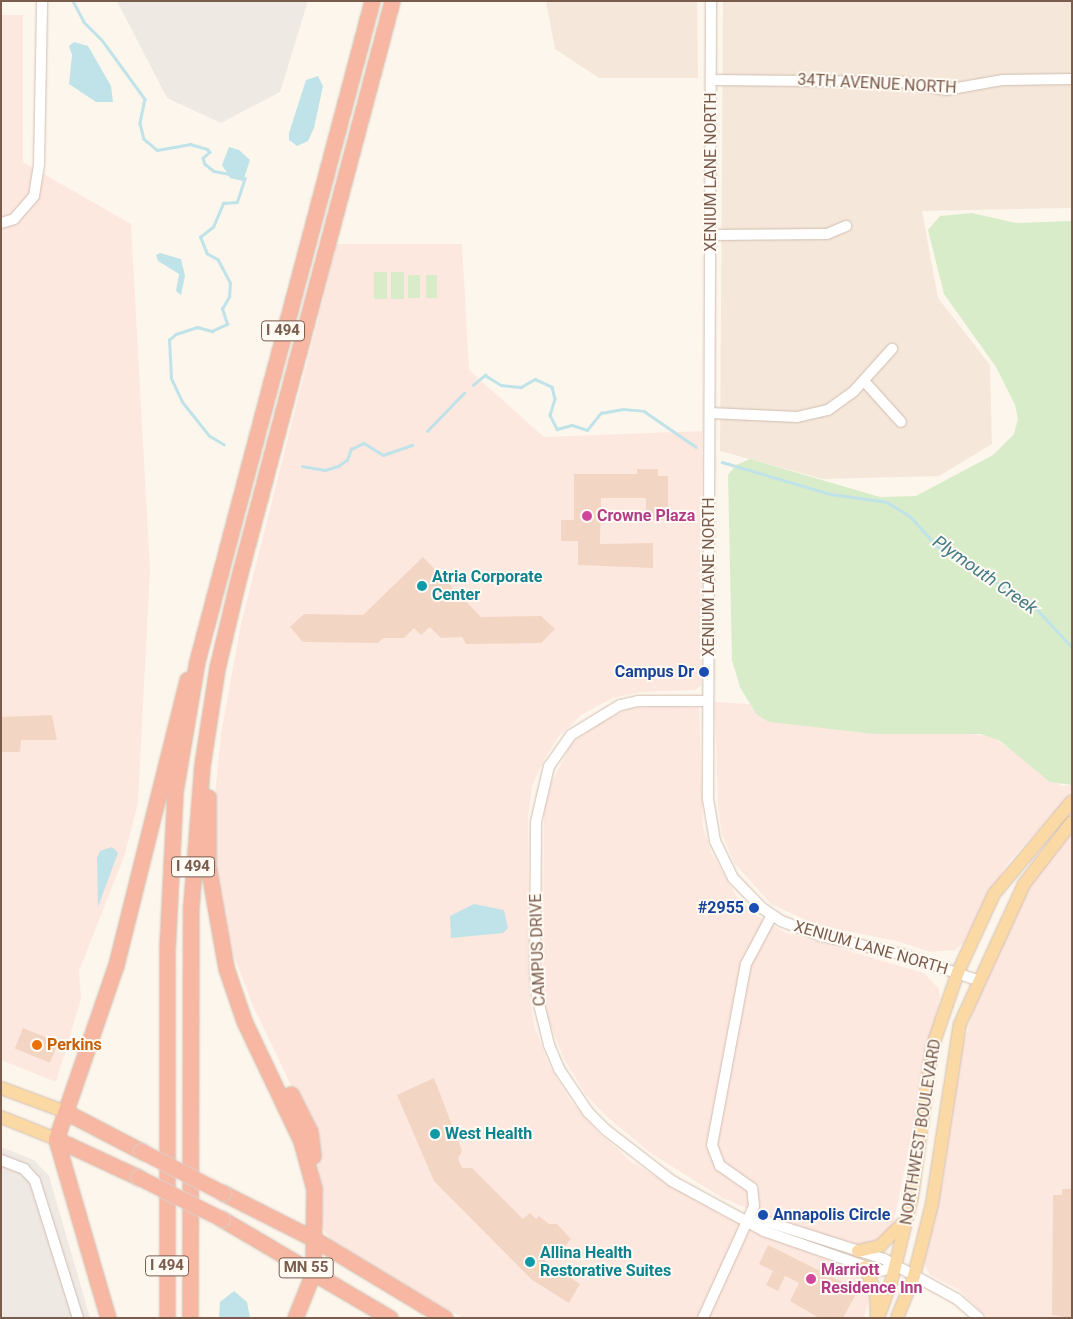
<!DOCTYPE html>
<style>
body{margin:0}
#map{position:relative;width:1073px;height:1319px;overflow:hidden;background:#fdf6ec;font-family:Roboto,sans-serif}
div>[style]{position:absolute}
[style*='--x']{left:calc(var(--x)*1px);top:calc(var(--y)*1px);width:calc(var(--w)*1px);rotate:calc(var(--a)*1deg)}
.residential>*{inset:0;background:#f5e8da}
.commercial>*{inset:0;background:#fde8e0}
.industrial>*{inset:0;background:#efe9e4}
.green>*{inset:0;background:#d8ecc9;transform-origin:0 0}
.water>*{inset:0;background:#bfe3e8}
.stream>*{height:2.5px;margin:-1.25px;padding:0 1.25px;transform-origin:1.25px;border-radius:1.25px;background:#bfe3e8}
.building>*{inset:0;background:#f3d5c3;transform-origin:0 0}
.roads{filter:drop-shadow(0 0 1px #d1beb0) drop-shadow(0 0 1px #d1beb0)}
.minor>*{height:10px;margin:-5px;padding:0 5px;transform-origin:5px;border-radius:5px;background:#fff}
.major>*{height:12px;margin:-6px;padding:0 6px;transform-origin:6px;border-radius:6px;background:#fbd9a5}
.highway>*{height:15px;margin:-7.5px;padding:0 7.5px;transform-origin:7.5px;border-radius:7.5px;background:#f7b7a3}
.bridges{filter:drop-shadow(0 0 1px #dad1cd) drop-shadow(0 0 1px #dad1cd)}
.highway-bridge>*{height:15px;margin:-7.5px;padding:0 7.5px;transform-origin:7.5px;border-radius:7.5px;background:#f7b7a3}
.dots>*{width:14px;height:14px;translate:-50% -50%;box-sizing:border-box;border:2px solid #fffaf3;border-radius:50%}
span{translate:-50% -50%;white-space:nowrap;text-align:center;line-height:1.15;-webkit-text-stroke:4px #fffaf3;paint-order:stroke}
.shield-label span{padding:1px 4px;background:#fffaf3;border:1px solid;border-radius:4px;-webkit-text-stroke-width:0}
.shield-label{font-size:15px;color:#7a5c4d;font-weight:700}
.street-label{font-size:16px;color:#7a5c4d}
.hotel-label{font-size:16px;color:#b23c85;font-weight:700}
.left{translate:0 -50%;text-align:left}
.culture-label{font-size:16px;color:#0d838f;font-weight:700}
.transit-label{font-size:16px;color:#164399;font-weight:700}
.right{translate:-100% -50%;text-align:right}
.food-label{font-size:16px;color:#c56008;font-weight:700}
.water-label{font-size:18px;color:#437c86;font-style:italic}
.frame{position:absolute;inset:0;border:2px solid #7a5c4d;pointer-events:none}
</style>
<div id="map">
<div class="residential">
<div style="clip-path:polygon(546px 1px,697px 1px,698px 78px,599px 78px,555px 49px)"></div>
<div style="clip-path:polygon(723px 1px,1072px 1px,1072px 208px,922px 211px,938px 298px,990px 365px,992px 444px,939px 476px,823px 479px,720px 451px)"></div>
</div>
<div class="commercial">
<div style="clip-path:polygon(1px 15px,23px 15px,23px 162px,131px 224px,150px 570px,138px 803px,124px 857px,79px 971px,81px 999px,56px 1082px,1px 1060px)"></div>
<div style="clip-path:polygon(337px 244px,462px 244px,469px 370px,544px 437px,702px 431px,701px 685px,695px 690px,641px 692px,613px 698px,583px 714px,559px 736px,545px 758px,532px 786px,528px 818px,529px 991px,534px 1024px,548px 1063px,570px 1100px,598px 1132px,632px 1162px,723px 1216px,858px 1272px,868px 1279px,871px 1292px,864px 1318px,463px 1318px,332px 1242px,321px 1226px,317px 1139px,253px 1006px,225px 933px,216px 891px,212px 827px,221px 734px,241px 624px)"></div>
<div style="clip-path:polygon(715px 702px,750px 704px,756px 714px,991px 736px,1062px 786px,1072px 785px,1072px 793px,1007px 864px,963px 943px,955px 950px,931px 952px,896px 941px,817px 925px,771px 904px,734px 863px,722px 834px,718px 807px)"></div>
<div style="clip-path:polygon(655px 706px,699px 707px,703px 827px,711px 852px,737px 897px,754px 914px,784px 932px,924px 973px,939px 989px,940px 998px,892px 1230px,877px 1245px,857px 1245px,781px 1222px,722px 1198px,652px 1154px,607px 1117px,586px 1095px,564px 1059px,547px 1016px,543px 975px,544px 813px,548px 790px,571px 744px,599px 723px,630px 708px)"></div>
<div style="clip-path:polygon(1072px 826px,1072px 1318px,988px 1318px,959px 1290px,930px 1275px,925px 1267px,925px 1254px,943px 1180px,962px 1051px,977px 998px,1036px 872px)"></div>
</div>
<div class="industrial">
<div style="clip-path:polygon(117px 1px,308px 1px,280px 92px,221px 123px,167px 98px)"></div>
<div style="clip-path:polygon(1px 1147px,34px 1160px,49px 1176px,90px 1318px,1px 1318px)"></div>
</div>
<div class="green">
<div style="clip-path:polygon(972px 213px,1016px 223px,1072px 221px,1072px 785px,1050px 782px,1000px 741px,981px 734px,875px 734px,769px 722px,756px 714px,740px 687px,732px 660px,728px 475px,736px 465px,750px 459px,880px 497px,916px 496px,993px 455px,1014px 434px,1018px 419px,1015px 405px,996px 367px,944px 294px,928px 230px,940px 216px)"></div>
<div style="left:374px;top:272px;width:13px;height:27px"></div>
<div style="left:391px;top:272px;width:13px;height:27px"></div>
<div style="left:408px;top:275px;width:12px;height:23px"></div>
<div style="left:426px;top:275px;width:11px;height:23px"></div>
</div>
<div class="water">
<div style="clip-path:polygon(74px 42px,88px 46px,111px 86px,113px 102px,96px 102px,69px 84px,72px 55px,69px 46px)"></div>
<div style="clip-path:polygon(318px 76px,323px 86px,314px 128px,308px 141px,297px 146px,289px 140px,289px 133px,306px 80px)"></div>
<div style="clip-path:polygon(229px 147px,239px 150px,250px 160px,243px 181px,230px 178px,222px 165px)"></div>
<div style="clip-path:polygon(160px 253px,181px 259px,185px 276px,181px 295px,176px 291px,179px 274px,158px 261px,156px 255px)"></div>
<div style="clip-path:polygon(112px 847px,118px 853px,98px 907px,97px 858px,100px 851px)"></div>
<div style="clip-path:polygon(474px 904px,504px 910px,508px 928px,503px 933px,451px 938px,450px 916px)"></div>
<div style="clip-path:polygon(234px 1291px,247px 1302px,250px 1318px,219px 1318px,220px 1302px)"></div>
</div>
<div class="stream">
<div style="--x:73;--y:1;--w:24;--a:62"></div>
<div style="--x:84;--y:22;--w:25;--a:45"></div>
<div style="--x:102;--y:40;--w:73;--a:53.9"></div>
<div style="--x:145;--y:99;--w:25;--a:102"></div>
<div style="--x:140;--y:123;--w:16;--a:76"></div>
<div style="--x:144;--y:139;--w:17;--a:40"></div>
<div style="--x:157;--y:150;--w:34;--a:-10"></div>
<div style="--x:190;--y:144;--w:18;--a:16"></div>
<div style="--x:207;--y:149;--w:4;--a:45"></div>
<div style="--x:210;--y:152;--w:9;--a:139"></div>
<div style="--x:203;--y:158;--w:6;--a:72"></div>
<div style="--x:205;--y:164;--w:11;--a:38"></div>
<div style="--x:214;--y:171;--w:16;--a:11"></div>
<div style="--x:473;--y:385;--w:16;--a:-40"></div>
<div style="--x:485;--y:375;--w:19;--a:32"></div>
<div style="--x:501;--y:385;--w:20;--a:6"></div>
<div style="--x:521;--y:387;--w:16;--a:-30"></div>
<div style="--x:535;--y:379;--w:19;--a:25"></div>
<div style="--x:552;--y:387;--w:12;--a:76"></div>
<div style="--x:555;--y:399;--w:17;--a:107"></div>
<div style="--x:550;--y:415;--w:16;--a:63"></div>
<div style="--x:557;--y:429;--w:16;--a:-15"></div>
<div style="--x:572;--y:425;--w:16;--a:18"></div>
<div style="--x:587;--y:430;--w:22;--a:-51"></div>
<div style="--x:601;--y:413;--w:22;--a:-10"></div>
<div style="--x:623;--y:409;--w:21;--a:5"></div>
<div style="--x:644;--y:411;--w:63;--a:34.7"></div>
<div style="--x:427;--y:431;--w:53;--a:-45.8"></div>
<div style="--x:224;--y:445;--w:17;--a:-149"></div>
<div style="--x:209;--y:436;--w:43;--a:-128.5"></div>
<div style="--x:182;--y:402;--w:26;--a:-115"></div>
<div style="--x:171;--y:378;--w:38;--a:-93"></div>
<div style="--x:169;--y:340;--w:9;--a:-41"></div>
<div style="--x:176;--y:334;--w:22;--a:-18"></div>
<div style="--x:197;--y:327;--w:16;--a:15"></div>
<div style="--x:212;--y:331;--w:17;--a:-25"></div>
<div style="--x:227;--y:324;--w:16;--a:-108"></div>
<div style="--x:222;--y:309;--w:14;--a:-60"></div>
<div style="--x:229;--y:297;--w:14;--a:-86"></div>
<div style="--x:230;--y:283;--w:26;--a:-118"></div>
<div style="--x:218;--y:260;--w:13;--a:-151"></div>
<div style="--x:207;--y:254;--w:18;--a:-112"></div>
<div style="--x:200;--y:237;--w:16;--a:-38"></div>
<div style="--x:213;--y:227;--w:26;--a:-67"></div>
<div style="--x:223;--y:203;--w:14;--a:-4"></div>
<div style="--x:237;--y:202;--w:25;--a:-72"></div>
<div style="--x:722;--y:462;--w:114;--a:16.4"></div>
<div style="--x:831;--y:494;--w:57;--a:8.1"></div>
<div style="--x:887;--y:502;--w:28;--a:32"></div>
<div style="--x:911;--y:517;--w:39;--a:48"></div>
<div style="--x:937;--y:546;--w:113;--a:31.6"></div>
<div style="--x:1033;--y:605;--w:57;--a:47.1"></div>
<div style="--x:302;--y:466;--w:23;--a:10"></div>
<div style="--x:325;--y:470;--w:14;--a:-17"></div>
<div style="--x:338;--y:466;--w:11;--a:-34"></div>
<div style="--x:347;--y:460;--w:12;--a:-70"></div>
<div style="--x:351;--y:449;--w:14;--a:-25"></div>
<div style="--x:364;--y:443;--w:22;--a:32"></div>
<div style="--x:383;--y:455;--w:31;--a:-19"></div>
</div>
<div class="building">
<div style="clip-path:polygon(637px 469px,658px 469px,658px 476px,668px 476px,668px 520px,646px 520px,646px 498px,601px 498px,600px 544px,653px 543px,653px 568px,578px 565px,578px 541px,561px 541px,561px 520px,574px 520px,574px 474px,637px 474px)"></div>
<div style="clip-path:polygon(423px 557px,481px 617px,541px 616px,555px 629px,541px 643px,466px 644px,462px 637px,441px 638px,430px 627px,421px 635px,414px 628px,404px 638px,383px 638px,378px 643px,303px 642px,290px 627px,304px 614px,363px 615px)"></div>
<div style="clip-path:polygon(52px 715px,57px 740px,21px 740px,20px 752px,1px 752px,1px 717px)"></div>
<div style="left:23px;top:1028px;width:38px;height:22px;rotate:22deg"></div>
<div style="clip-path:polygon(434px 1078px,462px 1151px,458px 1158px,462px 1168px,472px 1168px,523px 1219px,530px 1213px,536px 1219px,539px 1216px,549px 1224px,557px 1224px,571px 1239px,561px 1251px,544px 1245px,541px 1258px,580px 1284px,569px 1303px,532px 1280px,434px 1181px,397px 1095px)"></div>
<div style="clip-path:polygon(1062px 1189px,1072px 1189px,1072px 1318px,1052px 1315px,1053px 1195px,1062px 1195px)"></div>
<div style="clip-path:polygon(768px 1245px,854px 1288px,856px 1294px,843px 1318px,819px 1318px,790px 1301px,799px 1283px,785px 1276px,778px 1291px,766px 1285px,773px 1271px,759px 1264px)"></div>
</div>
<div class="roads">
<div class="minor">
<div style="--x:711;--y:1;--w:798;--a:90.22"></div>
<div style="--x:708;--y:799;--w:43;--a:80.5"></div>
<div style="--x:715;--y:841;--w:41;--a:64.1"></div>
<div style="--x:733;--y:878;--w:42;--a:46"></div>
<div style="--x:762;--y:908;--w:23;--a:34"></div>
<div style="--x:781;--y:921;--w:43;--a:20.6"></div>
<div style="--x:821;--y:936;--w:82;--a:12.7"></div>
<div style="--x:901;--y:954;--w:80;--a:18.9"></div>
<div style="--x:711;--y:80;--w:191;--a:0.6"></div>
<div style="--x:902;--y:82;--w:45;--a:10.3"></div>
<div style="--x:946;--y:90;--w:58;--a:-10"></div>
<div style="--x:1003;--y:80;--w:69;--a:-0.8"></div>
<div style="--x:1;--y:223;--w:14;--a:-17"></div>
<div style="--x:14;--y:219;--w:30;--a:-49"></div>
<div style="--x:34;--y:196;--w:32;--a:-81"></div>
<div style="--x:39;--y:164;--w:163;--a:-88.9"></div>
<div style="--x:710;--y:235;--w:117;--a:-0.5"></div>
<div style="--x:827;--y:234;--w:21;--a:-23"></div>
<div style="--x:864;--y:381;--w:55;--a:47.9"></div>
<div style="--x:710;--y:413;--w:87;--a:2.6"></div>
<div style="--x:797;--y:417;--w:32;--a:-13"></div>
<div style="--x:828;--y:410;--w:32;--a:-36"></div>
<div style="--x:854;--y:391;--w:57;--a:-47.9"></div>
<div style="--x:708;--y:701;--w:70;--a:180"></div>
<div style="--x:638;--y:701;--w:18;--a:167"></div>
<div style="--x:620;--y:705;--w:57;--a:148.5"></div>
<div style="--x:571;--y:735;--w:38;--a:125"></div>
<div style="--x:549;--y:766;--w:57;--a:103.1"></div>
<div style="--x:536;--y:822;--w:148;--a:90.4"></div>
<div style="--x:535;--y:970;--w:26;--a:86"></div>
<div style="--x:537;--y:996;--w:50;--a:76.2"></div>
<div style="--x:549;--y:1045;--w:26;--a:67"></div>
<div style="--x:559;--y:1069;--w:52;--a:56"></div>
<div style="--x:588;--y:1112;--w:25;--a:45"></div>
<div style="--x:606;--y:1130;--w:83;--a:37.7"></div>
<div style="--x:672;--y:1181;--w:105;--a:28.5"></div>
<div style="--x:764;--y:1231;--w:122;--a:19.2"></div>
<div style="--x:879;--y:1271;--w:16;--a:-11"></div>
<div style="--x:1;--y:1160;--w:25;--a:21"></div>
<div style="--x:24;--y:1169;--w:16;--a:47"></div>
<div style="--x:35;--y:1181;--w:144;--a:72.6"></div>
<div style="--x:749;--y:1220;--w:19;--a:6"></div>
<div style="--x:768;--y:1222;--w:122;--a:17.7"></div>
<div style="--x:884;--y:1259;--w:83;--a:28.7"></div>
<div style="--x:957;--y:1299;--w:29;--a:41"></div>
<div style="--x:703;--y:1318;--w:123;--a:-65.5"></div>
<div style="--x:754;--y:1206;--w:18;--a:-96"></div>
<div style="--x:752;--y:1188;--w:39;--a:-145"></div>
<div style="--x:720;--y:1166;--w:22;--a:-111"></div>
<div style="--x:712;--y:1145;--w:184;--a:-79.4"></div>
<div style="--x:746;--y:964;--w:55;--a:-62"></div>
</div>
<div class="major">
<div style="--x:1;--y:1088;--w:69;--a:20.3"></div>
<div style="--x:1;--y:1117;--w:59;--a:21.8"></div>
<div style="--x:858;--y:1251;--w:23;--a:-13"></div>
<div style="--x:880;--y:1246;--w:37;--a:-45"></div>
<div style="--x:865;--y:1267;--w:28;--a:67"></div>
<div style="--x:876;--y:1293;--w:24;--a:88"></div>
<div style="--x:878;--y:1318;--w:37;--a:-70"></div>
<div style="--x:891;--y:1283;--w:89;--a:-76.3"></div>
<div style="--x:912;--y:1197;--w:150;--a:-82.4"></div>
<div style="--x:932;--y:1048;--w:80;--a:-71.1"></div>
<div style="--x:958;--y:972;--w:86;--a:-65.2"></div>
<div style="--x:994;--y:894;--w:121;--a:-50"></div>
<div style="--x:897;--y:1318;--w:45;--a:-68"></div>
<div style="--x:914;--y:1276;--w:74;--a:-76"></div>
<div style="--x:932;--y:1204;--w:182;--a:-81.2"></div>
<div style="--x:960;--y:1024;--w:154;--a:-65.4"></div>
<div style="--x:1024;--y:884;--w:78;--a:-52.3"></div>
</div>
<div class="highway">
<div style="--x:208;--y:797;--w:69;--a:90"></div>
<div style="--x:208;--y:866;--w:104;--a:80"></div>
<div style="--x:226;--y:968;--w:56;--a:71.2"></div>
<div style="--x:244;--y:1021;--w:133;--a:64.6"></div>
<div style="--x:301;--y:1141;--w:50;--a:74.8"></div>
<div style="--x:314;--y:1189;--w:84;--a:90.7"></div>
<div style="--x:313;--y:1273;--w:48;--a:111.8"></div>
<div style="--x:291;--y:1094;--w:42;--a:63.4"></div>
<div style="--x:310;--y:1132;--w:24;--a:83"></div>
<div style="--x:66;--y:1112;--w:85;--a:27.5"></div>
<div style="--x:56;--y:1139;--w:90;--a:24.9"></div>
<div style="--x:223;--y:1193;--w:102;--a:26.8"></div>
<div style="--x:314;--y:1239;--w:153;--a:31.1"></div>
<div style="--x:222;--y:1219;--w:195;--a:30.5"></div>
<div style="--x:108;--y:1318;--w:186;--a:-106.2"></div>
<div style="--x:56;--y:1139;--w:184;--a:-71"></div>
<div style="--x:116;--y:965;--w:294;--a:-76"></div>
<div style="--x:167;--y:1318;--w:369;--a:-90"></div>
<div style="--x:167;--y:949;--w:158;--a:-87.1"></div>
<div style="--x:175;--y:791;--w:132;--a:-80.4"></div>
<div style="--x:197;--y:661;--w:683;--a:-75.15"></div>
<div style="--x:190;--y:1318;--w:413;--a:-89.9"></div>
<div style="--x:191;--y:905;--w:140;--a:-85.5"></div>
<div style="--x:202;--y:765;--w:98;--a:-81.2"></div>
<div style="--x:217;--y:668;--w:90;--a:-76.6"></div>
<div style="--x:238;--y:580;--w:599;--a:-75.11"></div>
</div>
</div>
<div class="bridges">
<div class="highway-bridge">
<div style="--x:141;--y:1151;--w:92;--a:27.1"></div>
<div style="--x:138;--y:1177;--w:94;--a:26.6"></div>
</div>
</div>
<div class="dots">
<div style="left:587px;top:516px;background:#d1479c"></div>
<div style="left:422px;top:586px;background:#0f9aa8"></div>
<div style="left:704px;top:672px;background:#1a4fb4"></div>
<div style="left:754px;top:908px;background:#1a4fb4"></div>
<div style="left:37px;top:1045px;background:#e8710a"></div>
<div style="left:435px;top:1134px;background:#0f9aa8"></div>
<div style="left:763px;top:1215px;background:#1a4fb4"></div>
<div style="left:530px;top:1262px;background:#0f9aa8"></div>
<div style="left:811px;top:1279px;background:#d1479c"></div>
</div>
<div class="shield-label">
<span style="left:283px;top:331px">I 494</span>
<span style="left:193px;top:867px">I 494</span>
<span style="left:167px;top:1266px">I 494</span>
<span style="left:306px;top:1268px">MN 55</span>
</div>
<div class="street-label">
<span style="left:877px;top:84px;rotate:3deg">34TH AVENUE NORTH</span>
<span style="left:711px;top:172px;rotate:-90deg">XENIUM LANE NORTH</span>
<span style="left:709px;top:577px;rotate:-90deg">XENIUM LANE NORTH</span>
<span style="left:871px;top:948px;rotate:16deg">XENIUM LANE NORTH</span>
<span style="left:538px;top:950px;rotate:-92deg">CAMPUS DRIVE</span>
<span style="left:921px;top:1132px;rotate:-81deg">NORTHWEST BOULEVARD</span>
</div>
<div class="hotel-label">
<span class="left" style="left:597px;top:516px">Crowne Plaza</span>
<span class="left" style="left:821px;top:1279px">Marriott<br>Residence Inn</span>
</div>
<div class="culture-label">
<span class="left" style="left:432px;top:586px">Atria Corporate<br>Center</span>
<span class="left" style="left:445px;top:1134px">West Health</span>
<span class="left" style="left:540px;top:1262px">Allina Health<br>Restorative Suites</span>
</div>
<div class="transit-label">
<span class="right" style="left:694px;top:672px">Campus Dr</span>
<span class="right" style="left:744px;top:908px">#2955</span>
<span class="left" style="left:773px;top:1215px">Annapolis Circle</span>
</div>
<div class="food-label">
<span class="left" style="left:47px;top:1045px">Perkins</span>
</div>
<div class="water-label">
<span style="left:985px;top:575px;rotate:35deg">Plymouth Creek</span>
</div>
<div class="frame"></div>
</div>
